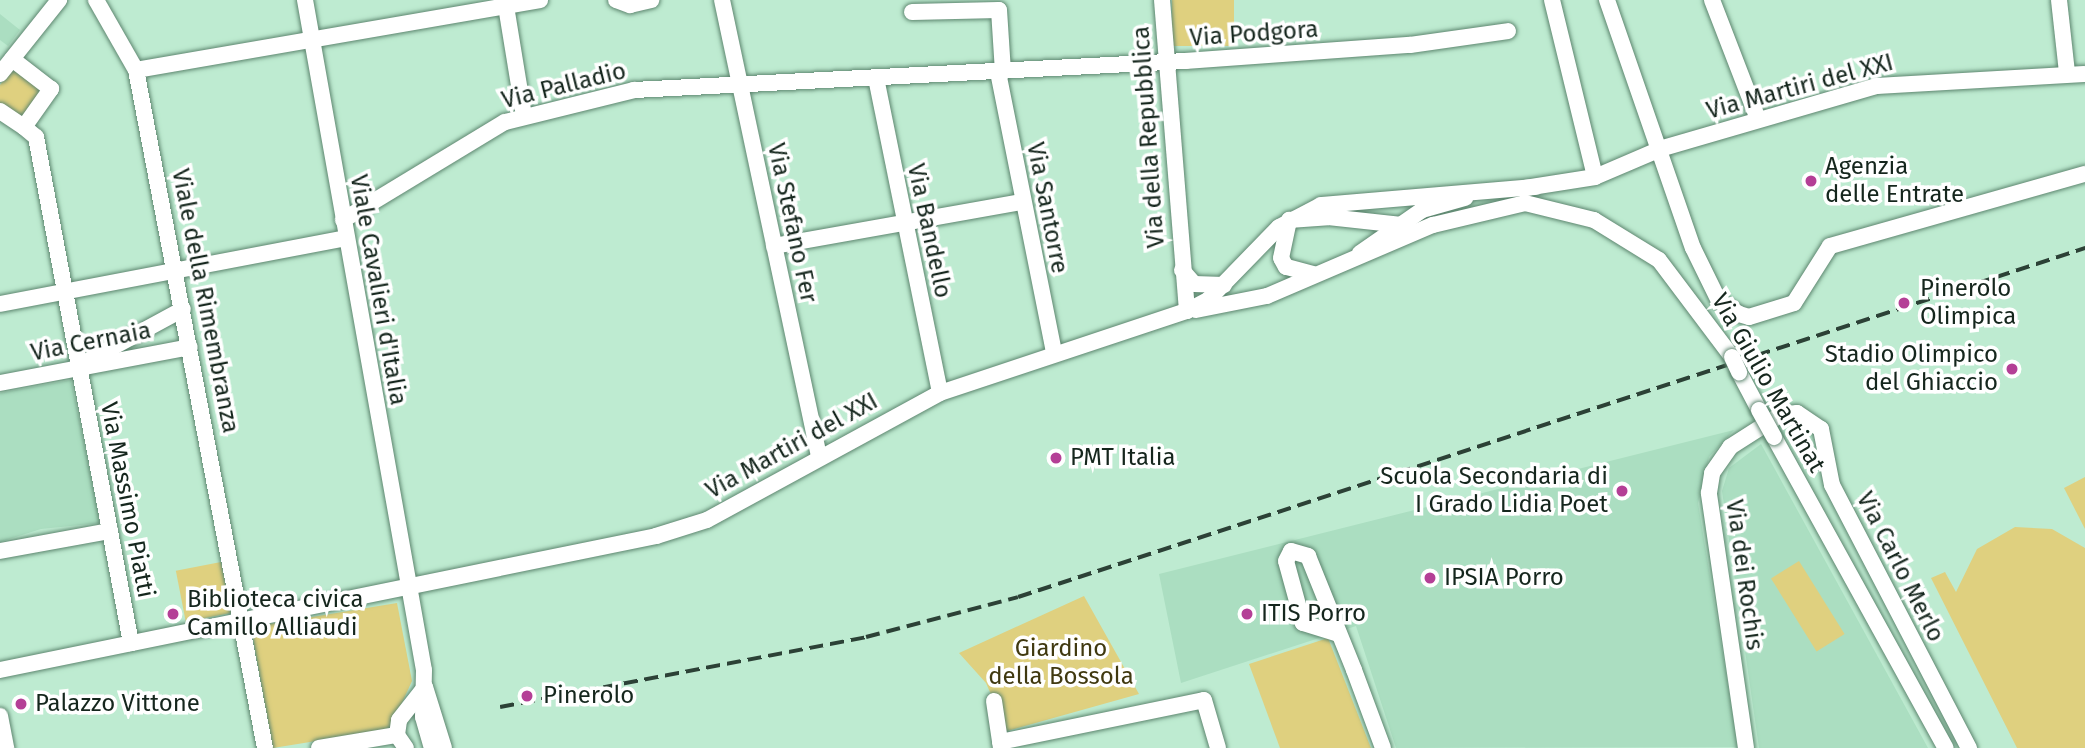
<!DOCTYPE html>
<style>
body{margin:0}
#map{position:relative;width:2085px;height:748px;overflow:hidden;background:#beebd1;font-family:"Fira Sans",sans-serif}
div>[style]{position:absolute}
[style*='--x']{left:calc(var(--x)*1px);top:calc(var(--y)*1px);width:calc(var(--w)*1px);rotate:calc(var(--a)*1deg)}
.built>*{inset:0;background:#abdec1}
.green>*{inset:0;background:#dfd07f;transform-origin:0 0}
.roads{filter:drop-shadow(0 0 2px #5d866f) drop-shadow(0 0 2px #5d866f)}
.minor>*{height:16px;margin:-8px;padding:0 8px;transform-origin:8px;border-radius:8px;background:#fff}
.rail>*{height:3.5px;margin-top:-1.75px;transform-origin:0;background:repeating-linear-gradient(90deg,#2c4136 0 14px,transparent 0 21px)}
.bridges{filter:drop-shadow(0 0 2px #5d866f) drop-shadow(0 0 2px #5d866f)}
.minor-bridge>*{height:16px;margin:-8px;padding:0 8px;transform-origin:8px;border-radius:8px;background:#fff}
.dots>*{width:19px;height:19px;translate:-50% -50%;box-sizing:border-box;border:4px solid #fff;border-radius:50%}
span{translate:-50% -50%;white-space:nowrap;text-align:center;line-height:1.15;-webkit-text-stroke:7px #fff;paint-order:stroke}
.street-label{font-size:24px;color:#15261d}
.poi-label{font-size:24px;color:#15261d}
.left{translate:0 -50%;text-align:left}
.right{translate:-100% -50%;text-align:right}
.park-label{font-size:24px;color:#403910}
</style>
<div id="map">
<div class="built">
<div style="clip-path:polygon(0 14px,20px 30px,8px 46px,0 40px)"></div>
<div style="clip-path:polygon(71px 380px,100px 523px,41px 529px,0 542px,0 393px)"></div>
<div style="clip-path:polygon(1734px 430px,1709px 457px,1698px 503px,1738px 747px,1396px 748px,1356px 626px,1181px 683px,1159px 574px)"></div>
<div style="clip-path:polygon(1761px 444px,1928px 748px,1759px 748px,1722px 491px,1729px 468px)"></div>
</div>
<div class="green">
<div style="left:1172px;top:0;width:62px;height:46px"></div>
<div style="clip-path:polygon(12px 69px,45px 92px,23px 122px,0 106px,0 85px)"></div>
<div style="clip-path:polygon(2085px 477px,2085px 529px,2064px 488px)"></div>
<div style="clip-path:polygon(2015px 527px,2052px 529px,2085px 548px,2085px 748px,2017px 748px,1931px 578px,1945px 572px,1956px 592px,1977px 549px)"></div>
<div style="left:1799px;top:561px;width:86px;height:33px;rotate:58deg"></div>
<div style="left:221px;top:562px;width:52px;height:46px;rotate:79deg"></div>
<div style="clip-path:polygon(1084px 596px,1139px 694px,1007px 731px,986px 683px,959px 653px)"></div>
<div style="clip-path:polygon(397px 603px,412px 681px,390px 729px,273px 748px,251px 627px)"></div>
<div style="clip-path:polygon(1328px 638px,1371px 748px,1280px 748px,1249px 664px)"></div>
</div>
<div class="roads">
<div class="minor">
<div style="--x:96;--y:0;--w:81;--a:60.3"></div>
<div style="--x:136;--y:70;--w:690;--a:79.23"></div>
<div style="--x:305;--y:0;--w:680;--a:79.93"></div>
<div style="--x:424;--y:670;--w:47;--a:91.2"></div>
<div style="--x:423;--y:717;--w:32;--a:74"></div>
<div style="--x:505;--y:0;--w:118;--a:80.7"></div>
<div style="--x:616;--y:0;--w:15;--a:20"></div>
<div style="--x:630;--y:5;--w:22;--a:-13"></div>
<div style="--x:722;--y:0;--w:466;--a:78"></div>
<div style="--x:1162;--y:0;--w:312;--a:85.4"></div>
<div style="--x:1552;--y:0;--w:182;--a:76.3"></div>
<div style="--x:1607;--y:0;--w:262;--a:70.9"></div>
<div style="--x:1693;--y:248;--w:59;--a:63.9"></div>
<div style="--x:1719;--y:301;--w:24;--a:33"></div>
<div style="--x:1739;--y:314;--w:10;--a:17"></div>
<div style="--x:1749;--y:317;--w:47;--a:-17.3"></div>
<div style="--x:1794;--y:303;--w:67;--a:-57.7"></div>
<div style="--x:1830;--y:246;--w:265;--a:-15.8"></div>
<div style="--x:1712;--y:0;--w:128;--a:68.9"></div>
<div style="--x:2059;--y:0;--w:73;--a:83.7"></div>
<div style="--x:912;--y:12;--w:87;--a:-1.3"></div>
<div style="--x:999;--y:10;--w:62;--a:86.3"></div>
<div style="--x:136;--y:70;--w:410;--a:-9.8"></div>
<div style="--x:998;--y:72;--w:287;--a:78.7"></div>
<div style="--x:0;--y:74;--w:95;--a:-51.4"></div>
<div style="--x:876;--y:78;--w:321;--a:78.5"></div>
<div style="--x:0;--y:111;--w:29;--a:34"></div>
<div style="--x:24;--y:127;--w:47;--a:-54.6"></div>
<div style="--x:51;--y:89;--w:49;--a:-142.4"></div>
<div style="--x:24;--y:127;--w:16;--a:40"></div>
<div style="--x:36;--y:137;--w:515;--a:79.37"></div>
<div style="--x:1525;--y:188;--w:71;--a:-8.9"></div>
<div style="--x:1595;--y:177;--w:74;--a:-23.1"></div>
<div style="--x:1663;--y:148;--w:222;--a:-16.2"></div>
<div style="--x:1876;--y:86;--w:209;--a:-3.3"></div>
<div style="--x:343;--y:220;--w:189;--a:-31.2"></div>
<div style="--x:505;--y:122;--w:133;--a:-13.9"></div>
<div style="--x:634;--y:90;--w:552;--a:-3.01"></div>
<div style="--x:1185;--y:61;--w:226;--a:-4.1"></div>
<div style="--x:1410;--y:45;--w:99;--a:-8.1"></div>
<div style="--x:774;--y:246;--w:251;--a:-10.1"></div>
<div style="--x:1360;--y:253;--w:75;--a:-34.7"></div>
<div style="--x:1422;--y:210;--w:45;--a:-15.6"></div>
<div style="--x:1182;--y:270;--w:18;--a:49"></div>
<div style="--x:1194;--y:284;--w:30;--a:2"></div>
<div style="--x:1313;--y:274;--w:28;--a:-165"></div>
<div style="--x:1286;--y:267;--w:10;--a:-119"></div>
<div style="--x:1281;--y:258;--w:39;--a:-78"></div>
<div style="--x:1289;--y:220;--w:39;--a:-4"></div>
<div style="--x:1328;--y:217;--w:74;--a:6.2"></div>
<div style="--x:0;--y:304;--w:352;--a:-10.8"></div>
<div style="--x:1196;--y:310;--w:72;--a:-11.2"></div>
<div style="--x:1267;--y:296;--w:181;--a:-23.2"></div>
<div style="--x:1433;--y:225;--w:95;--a:-13.4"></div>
<div style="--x:1525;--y:203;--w:71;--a:13.8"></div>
<div style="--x:1594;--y:220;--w:76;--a:31.6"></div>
<div style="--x:1659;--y:260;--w:121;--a:53"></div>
<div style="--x:80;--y:365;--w:117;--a:-28.5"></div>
<div style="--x:1739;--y:372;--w:43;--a:62.2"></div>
<div style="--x:0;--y:383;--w:193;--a:-10.7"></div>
<div style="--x:1774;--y:437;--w:355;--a:61.1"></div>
<div style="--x:0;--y:551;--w:112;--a:-10.3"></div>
<div style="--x:1339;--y:634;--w:38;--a:-163"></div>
<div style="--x:1303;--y:623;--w:64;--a:-105.3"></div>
<div style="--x:1286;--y:561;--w:11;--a:-63"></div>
<div style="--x:1291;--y:551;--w:18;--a:16"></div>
<div style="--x:1308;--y:556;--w:123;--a:68"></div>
<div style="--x:1354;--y:670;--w:83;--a:69.6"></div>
<div style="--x:0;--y:670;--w:670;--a:-11.54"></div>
<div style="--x:656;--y:536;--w:53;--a:-17.4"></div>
<div style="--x:707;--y:520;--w:265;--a:-28.6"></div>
<div style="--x:940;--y:393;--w:260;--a:-18.4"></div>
<div style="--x:1187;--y:311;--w:24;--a:-28"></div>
<div style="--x:1208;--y:300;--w:102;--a:-45.8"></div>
<div style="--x:1279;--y:227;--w:47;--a:-27.6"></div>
<div style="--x:1321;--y:205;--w:215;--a:-4.8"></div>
<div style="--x:994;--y:701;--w:48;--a:81.5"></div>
<div style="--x:0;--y:716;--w:33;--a:79"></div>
<div style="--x:1000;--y:742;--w:208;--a:-11.6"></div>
<div style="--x:1204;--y:700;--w:50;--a:73.7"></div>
<div style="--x:319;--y:748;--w:79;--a:-9.5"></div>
<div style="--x:406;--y:748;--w:16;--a:-125"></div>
<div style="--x:397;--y:735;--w:15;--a:-82"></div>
<div style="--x:399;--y:720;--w:42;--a:-51.8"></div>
<div style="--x:425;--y:687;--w:64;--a:72.7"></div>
<div style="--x:1746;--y:748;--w:258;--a:-98.3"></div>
<div style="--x:1709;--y:493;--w:20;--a:-81"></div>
<div style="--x:1712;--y:473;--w:32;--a:-55"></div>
<div style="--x:1730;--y:447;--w:59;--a:-32.6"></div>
<div style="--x:1780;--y:415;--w:17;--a:-7"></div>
<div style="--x:1797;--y:413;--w:29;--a:34"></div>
<div style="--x:1821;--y:429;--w:57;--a:78.9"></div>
<div style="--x:1832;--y:485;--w:297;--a:62.5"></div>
</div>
</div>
<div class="rail">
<div style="--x:500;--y:707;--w:373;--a:-10.8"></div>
<div style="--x:866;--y:637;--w:157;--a:-14.7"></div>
<div style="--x:1018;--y:597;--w:1123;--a:-18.11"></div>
</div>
<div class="bridges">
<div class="minor-bridge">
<div style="--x:1732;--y:357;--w:17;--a:65"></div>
<div style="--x:1759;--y:410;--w:31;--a:61"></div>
</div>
</div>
<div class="dots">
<div style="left:1811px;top:181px;background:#b43f96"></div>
<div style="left:1904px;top:303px;background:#b43f96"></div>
<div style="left:2012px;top:369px;background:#b43f96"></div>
<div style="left:1056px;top:458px;background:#b43f96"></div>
<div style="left:1622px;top:491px;background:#b43f96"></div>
<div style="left:1430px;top:578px;background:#b43f96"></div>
<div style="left:173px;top:614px;background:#b43f96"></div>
<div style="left:1247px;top:614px;background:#b43f96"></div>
<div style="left:527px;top:696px;background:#b43f96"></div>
<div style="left:21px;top:704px;background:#b43f96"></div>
</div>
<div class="street-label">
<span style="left:1254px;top:34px;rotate:-4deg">Via Podgora</span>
<span style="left:564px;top:86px;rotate:-14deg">Via Palladio</span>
<span style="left:1800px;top:87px;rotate:-15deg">Via Martiri del XXI</span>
<span style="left:1149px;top:137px;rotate:-94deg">Via della Repubblica</span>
<span style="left:1047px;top:208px;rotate:79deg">Via Santorre</span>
<span style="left:792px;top:223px;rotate:78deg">Via Stefano Fer</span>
<span style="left:929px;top:231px;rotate:78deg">Via Bandello</span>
<span style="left:378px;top:290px;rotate:80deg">Viale Cavalieri d'Italia</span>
<span style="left:205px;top:301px;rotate:79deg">Viale della Rimembranza</span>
<span style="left:91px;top:342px;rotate:-11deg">Via Cernaia</span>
<span style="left:1768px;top:383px;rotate:60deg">Via Giulio Martinat</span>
<span style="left:792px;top:446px;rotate:-29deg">Via Martiri del XXI</span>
<span style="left:127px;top:500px;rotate:79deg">Via Massimo Piatti</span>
<span style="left:1900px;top:567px;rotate:63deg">Via Carlo Merlo</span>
<span style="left:1744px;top:575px;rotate:82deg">Via dei Rochis</span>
</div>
<div class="poi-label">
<span class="left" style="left:1825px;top:181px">Agenzia<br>delle Entrate</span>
<span class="left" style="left:1920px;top:303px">Pinerolo<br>Olimpica</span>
<span class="right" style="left:1998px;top:369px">Stadio Olimpico<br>del Ghiaccio</span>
<span class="left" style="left:1070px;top:458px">PMT Italia</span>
<span class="right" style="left:1608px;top:491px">Scuola Secondaria di<br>I Grado Lidia Poet</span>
<span class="left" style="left:1444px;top:578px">IPSIA Porro</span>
<span class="left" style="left:187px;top:614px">Biblioteca civica<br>Camillo Alliaudi</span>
<span class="left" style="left:1261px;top:614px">ITIS Porro</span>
<span class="left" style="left:543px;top:696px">Pinerolo</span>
<span class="left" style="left:35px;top:704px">Palazzo Vittone</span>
</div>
<div class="park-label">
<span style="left:1061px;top:663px">Giardino<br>della Bossola</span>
</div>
</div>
